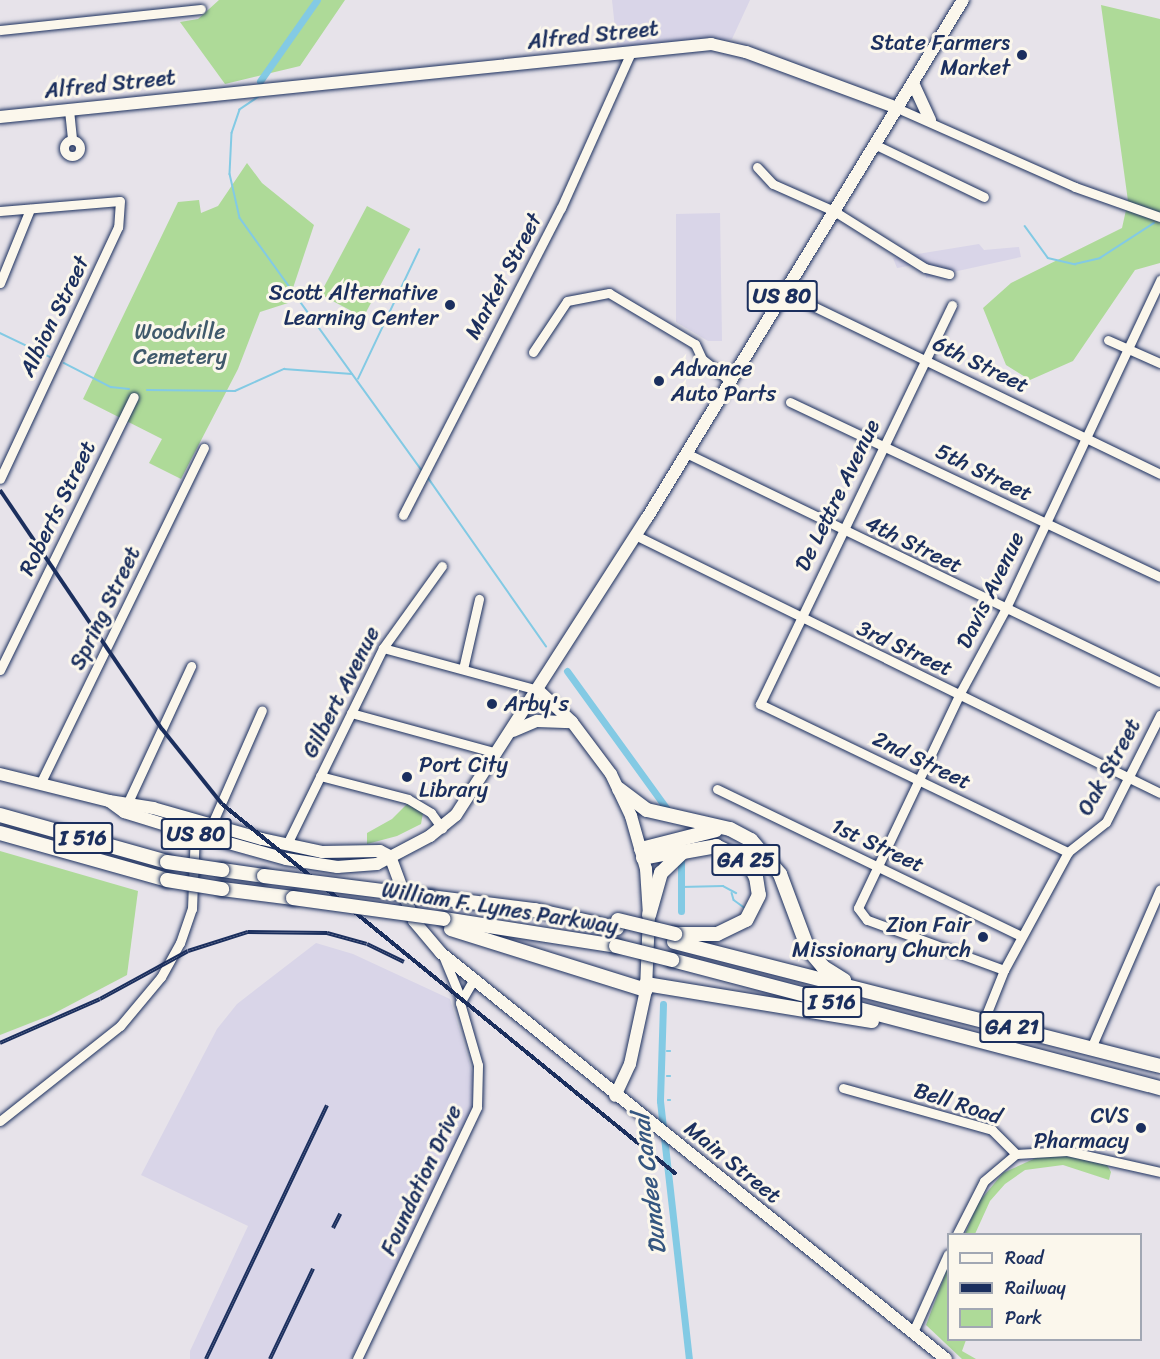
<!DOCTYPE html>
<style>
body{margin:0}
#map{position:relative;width:1160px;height:1359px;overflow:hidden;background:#e7e3ea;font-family:Sriracha,sans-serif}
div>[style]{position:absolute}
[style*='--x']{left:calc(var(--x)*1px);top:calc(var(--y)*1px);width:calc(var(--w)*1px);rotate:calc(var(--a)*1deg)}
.built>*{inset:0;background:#d9d5e8}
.green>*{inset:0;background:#aeda98;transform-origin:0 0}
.stream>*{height:1.5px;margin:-0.75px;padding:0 0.75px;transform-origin:0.75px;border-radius:0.75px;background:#83cae4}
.canal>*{height:7px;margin:-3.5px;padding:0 3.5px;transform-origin:3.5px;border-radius:3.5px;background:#83cae4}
.roads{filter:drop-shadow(0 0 2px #1b2f5e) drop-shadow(0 0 2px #1b2f5e)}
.minor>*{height:9px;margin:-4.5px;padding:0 4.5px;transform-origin:4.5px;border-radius:4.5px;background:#fbf7ec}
.minor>.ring{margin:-4.5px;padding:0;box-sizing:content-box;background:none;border:9px solid #fbf7ec;border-radius:50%}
.major>*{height:12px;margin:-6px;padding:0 6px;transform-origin:6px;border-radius:6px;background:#fbf7ec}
.highway>*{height:14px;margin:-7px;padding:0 7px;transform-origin:7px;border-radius:7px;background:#fbf7ec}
.rail>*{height:4px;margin-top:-2px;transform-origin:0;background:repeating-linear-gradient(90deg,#fbf7ec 0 4.5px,#1b2f5e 0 9px);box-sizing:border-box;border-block:2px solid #1b2f5e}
.bridges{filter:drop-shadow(0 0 2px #1b2f5e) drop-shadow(0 0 2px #1b2f5e)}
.highway-bridge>*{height:14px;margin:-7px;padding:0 7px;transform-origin:7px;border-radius:7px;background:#fbf7ec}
.dots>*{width:16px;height:16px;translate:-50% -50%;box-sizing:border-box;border:3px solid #fbf7ec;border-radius:50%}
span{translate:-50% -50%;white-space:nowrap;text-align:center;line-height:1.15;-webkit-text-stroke:6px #fbf7ec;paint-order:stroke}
.shield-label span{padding:2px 4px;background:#fbf7ec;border:2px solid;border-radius:4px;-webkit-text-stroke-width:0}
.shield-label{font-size:21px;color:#1b2f5e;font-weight:700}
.street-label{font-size:22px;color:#1b2f5e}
.poi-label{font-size:22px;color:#1b2f5e}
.right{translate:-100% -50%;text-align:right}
.left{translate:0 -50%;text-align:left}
.park-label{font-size:22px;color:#405a6c}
.water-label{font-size:24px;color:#355680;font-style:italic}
.legend{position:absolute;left:947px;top:1233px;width:195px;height:108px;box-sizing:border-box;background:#fbf7ec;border:2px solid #a1a7b3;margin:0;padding:8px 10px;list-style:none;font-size:18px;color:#1b2f5e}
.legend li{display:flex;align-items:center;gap:12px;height:30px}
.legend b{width:30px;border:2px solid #a1a7b3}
</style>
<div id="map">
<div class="built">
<div style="clip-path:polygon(612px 0,750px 0,732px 39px,617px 47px)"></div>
<div style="clip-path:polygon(720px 213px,722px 341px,708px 341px,676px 322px,676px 214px)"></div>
<div style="clip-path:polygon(979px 244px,984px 250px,1019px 247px,1021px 257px,926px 278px,924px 263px,897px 268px,893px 258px)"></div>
<div style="clip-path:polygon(316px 943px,353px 954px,450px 999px,475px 1081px,471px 1114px,351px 1359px,190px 1359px,190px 1351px,248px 1226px,141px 1175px,217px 1029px,237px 1004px)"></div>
</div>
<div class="green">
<div style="clip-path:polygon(219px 0,345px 0,300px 66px,225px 84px,180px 22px,198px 19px)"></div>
<div style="clip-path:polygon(1101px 5px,1160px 19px,1160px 263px,1135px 270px,1073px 361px,1030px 380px,1006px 365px,983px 308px,1011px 283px,1122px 228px,1128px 201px)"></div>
<div style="clip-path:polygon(247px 163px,262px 183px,314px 225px,288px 303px,260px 312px,238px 369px,181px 479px,149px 463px,162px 439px,83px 399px,178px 202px,199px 200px,201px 213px,218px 206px)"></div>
<div style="left:367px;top:206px;width:49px;height:100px;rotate:28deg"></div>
<div style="clip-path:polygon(408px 803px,423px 813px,421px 824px,397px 836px,367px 844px,367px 833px,392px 819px)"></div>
<div style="clip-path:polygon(0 851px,138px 891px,127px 975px,51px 1015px,0 1035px)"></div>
<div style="clip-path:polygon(1067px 1155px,1107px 1165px,1111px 1172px,1109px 1180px,1063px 1165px,1025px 1170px,1005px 1184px,990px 1201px,975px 1234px,965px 1234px,978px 1203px,1003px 1173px,1038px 1157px)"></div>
<div style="clip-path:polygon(948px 1267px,948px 1340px,966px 1340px,962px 1351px,976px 1359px,962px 1359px,926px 1325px)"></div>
</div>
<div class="stream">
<div style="--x:259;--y:97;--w:23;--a:146"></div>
<div style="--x:240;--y:110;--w:24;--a:109"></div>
<div style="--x:232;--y:133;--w:41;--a:92.8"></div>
<div style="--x:230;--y:174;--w:45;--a:77.2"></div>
<div style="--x:240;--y:218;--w:311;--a:54.2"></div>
<div style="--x:1025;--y:226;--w:39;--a:54"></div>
<div style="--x:1048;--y:258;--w:28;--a:13"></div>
<div style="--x:1075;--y:264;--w:26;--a:-13"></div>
<div style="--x:1100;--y:258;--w:64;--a:-32.9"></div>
<div style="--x:0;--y:333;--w:55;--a:25.6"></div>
<div style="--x:64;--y:363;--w:53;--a:27.1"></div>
<div style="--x:111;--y:387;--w:18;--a:6"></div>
<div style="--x:358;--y:379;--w:143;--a:-64.7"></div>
<div style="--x:147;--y:390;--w:88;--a:0.7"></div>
<div style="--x:235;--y:391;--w:54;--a:-24.2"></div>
<div style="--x:284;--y:369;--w:68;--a:4.2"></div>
<div style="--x:427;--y:476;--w:208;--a:55"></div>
<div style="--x:681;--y:887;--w:42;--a:-1.4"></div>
<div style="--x:723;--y:886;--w:15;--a:28"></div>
<div style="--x:732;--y:893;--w:7;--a:74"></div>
<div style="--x:734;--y:900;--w:14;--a:36"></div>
<div style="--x:667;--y:1051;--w:3;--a:0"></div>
<div style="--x:667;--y:1076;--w:3;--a:0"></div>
<div style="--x:668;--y:1100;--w:2;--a:0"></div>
</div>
<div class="canal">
<div style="--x:260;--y:81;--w:99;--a:-54.9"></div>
<div style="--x:567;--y:671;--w:170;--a:54.1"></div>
<div style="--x:681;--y:911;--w:53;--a:-90"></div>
<div style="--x:663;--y:1004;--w:97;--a:91.8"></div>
<div style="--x:660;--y:1101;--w:260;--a:83.6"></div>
</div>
<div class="roads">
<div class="minor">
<div style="--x:0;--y:30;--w:202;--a:-6"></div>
<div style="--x:897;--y:108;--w:195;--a:23.9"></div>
<div style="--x:1075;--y:187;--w:90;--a:19.4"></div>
<div style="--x:69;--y:110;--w:30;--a:84"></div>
<div class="ring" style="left:64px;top:140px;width:7px;height:7px"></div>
<div style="--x:874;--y:144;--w:122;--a:25.7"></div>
<div style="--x:757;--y:167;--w:23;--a:47"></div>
<div style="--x:773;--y:184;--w:67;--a:23.9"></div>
<div style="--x:834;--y:211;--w:107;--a:32.1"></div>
<div style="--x:925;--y:268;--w:25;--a:14"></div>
<div style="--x:0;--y:211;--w:120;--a:-4.8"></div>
<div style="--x:120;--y:201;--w:26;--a:94"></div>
<div style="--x:118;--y:227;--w:278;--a:115.1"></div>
<div style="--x:0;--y:283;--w:80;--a:-67.9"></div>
<div style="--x:784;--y:292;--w:418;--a:25.8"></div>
<div style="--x:952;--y:305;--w:443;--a:115.7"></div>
<div style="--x:760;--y:704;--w:342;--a:25.7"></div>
<div style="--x:1108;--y:340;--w:57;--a:23.9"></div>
<div style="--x:533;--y:352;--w:61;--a:-56.3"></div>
<div style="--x:567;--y:301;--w:43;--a:-10.8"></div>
<div style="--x:609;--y:293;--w:100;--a:30.7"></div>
<div style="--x:695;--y:344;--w:17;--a:65"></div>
<div style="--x:702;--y:359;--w:36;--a:38"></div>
<div style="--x:790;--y:402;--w:409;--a:25.3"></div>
<div style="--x:686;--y:453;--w:526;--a:25.79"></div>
<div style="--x:403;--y:515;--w:345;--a:-62.8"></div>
<div style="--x:561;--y:208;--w:171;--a:-65.8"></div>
<div style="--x:635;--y:535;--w:585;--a:26.17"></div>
<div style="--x:383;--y:648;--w:161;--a:15.2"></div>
<div style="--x:463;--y:669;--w:72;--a:-77.1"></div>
<div style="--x:0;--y:670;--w:304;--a:-63.9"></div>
<div style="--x:351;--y:713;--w:151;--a:15.3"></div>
<div style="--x:320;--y:776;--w:91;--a:14.6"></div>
<div style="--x:408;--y:799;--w:27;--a:31"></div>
<div style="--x:431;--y:813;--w:19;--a:54"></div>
<div style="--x:40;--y:784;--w:374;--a:-64"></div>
<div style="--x:717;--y:789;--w:338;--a:25.8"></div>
<div style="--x:128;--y:802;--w:150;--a:-65.1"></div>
<div style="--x:212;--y:824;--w:124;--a:-66.3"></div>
<div style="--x:287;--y:844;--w:218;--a:-63.9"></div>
<div style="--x:383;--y:648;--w:101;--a:-54.3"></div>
<div style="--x:444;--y:958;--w:44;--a:67.5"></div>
<div style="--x:1004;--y:970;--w:146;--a:-159.9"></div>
<div style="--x:867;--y:920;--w:15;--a:-127"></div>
<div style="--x:858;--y:908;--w:236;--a:-64.6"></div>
<div style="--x:959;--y:695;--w:97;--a:-61.6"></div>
<div style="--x:1005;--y:610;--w:365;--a:-64.8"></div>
<div style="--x:984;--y:1020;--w:54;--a:-68.2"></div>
<div style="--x:1004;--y:970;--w:134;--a:-61.5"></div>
<div style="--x:1068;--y:852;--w:48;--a:-38.3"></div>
<div style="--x:1106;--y:822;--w:120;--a:-63.2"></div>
<div style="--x:1091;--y:1048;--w:173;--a:-66.5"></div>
<div style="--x:843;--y:1088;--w:155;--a:15.7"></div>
<div style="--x:992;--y:1130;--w:34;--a:45"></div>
<div style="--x:0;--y:1121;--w:153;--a:-38.4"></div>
<div style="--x:120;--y:1026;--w:64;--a:-50.1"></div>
<div style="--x:161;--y:977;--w:39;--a:-61"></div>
<div style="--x:180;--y:943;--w:36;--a:-71"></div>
<div style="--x:192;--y:909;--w:79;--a:-87.8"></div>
<div style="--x:957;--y:1234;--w:59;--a:-63"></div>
<div style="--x:984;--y:1181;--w:42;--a:-40.2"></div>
<div style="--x:1016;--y:1154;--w:51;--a:-3.4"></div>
<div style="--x:1067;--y:1151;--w:95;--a:12.7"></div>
<div style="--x:913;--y:1332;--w:85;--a:-65.8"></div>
<div style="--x:357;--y:1359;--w:279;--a:-64.5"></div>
<div style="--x:477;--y:1107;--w:42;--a:-88.6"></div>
<div style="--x:478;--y:1065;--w:65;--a:-106.2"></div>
<div style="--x:460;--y:1003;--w:28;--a:-60"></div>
</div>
<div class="major">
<div style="--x:913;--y:83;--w:41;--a:65.3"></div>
<div style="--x:0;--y:117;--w:715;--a:-5.86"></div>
<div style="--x:711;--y:44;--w:36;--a:13"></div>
<div style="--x:746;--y:52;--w:161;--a:20.3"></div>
<div style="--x:538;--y:690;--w:47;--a:43.3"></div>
<div style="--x:572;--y:722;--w:65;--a:53.1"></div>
<div style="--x:611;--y:774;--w:47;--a:64.5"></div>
<div style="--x:631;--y:816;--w:55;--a:74.2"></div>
<div style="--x:646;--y:869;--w:46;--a:86.3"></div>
<div style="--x:649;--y:915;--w:75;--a:92.3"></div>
<div style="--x:646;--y:990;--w:76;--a:102.2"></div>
<div style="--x:630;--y:1064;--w:35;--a:115"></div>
<div style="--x:513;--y:731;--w:26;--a:-23"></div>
<div style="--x:537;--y:721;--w:35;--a:2"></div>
<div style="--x:0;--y:774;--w:112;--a:13.9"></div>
<div style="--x:109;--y:801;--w:45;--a:9"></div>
<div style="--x:153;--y:808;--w:113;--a:15.9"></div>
<div style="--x:262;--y:839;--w:61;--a:12.2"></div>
<div style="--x:322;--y:852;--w:58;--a:-1"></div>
<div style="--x:380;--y:851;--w:11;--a:27"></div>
<div style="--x:390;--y:856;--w:69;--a:69.7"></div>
<div style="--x:414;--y:921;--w:42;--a:49.8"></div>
<div style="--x:441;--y:953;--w:648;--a:38.8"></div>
<div style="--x:109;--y:801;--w:19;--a:36"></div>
<div style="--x:124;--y:812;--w:61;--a:17.2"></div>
<div style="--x:182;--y:830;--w:108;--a:15.6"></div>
<div style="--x:286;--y:859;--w:52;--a:8.9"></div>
<div style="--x:337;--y:867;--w:40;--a:-4.3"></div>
<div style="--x:377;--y:864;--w:60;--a:-27.8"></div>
<div style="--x:430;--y:836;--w:33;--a:-39"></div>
<div style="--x:456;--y:815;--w:353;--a:-57.3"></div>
<div style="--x:647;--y:518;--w:607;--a:-58.62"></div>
</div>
<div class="highway">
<div style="--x:619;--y:789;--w:35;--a:37"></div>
<div style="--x:647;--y:810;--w:85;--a:12.9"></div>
<div style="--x:730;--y:829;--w:24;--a:28"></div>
<div style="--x:751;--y:840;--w:45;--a:49.5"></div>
<div style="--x:780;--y:874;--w:80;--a:69.5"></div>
<div style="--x:808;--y:949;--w:23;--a:50"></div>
<div style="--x:823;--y:967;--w:25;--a:32"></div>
<div style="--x:0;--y:815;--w:173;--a:15.7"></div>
<div style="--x:0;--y:833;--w:173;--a:15.7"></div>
<div style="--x:641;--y:849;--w:77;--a:-14.2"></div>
<div style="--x:643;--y:858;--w:37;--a:-11"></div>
<div style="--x:222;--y:870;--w:42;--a:8.1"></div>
<div style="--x:222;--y:889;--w:72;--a:7.2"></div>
<div style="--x:430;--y:897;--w:106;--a:7.1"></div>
<div style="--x:535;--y:910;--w:84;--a:12.4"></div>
<div style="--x:649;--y:915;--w:44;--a:-74.1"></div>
<div style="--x:661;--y:873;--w:30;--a:-44"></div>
<div style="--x:683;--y:852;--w:34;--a:-10"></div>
<div style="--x:716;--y:846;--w:34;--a:26"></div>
<div style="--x:747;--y:861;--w:18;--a:61"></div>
<div style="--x:756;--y:877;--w:18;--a:81"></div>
<div style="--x:759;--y:895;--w:28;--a:117"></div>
<div style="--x:746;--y:920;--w:32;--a:154"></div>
<div style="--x:717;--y:934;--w:42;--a:180"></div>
<div style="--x:444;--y:919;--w:174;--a:8.9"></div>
<div style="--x:451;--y:929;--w:204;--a:17.4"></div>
<div style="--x:674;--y:942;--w:502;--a:14.31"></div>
<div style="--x:672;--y:960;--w:505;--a:14.7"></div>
<div style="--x:646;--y:984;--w:229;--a:9.3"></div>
</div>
</div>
<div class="rail">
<div style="--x:0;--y:490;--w:289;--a:55.9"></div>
<div style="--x:162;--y:729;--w:96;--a:51.3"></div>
<div style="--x:222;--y:804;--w:586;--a:39.18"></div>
<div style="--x:0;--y:1043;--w:109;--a:-23.7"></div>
<div style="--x:100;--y:999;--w:100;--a:-28.6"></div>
<div style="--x:188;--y:951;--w:63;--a:-17.6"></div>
<div style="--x:248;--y:932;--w:79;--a:0.7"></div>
<div style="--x:327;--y:933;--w:41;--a:15.4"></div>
<div style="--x:367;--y:944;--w:41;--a:25.9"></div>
<div style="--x:333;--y:1228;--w:16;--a:-63"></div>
<div style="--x:206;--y:1359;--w:281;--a:-64.5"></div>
<div style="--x:270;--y:1359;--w:100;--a:-64.5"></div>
</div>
<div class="bridges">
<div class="highway-bridge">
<div style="--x:167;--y:862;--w:56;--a:8.3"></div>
<div style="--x:264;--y:876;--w:167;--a:7.2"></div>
<div style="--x:167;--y:880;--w:56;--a:9.3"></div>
<div style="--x:293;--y:898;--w:152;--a:7.9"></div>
<div style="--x:618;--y:920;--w:59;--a:13.8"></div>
<div style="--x:616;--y:946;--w:58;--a:14"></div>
</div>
</div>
<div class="dots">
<div style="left:1022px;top:55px;background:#1b2f5e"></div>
<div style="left:450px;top:305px;background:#1b2f5e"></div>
<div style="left:659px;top:381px;background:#1b2f5e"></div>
<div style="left:492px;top:704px;background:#1b2f5e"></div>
<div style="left:407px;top:777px;background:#1b2f5e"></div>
<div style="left:983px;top:937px;background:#1b2f5e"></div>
<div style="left:1141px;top:1128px;background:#1b2f5e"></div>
</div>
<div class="shield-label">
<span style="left:782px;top:296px">US 80</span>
<span style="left:196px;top:834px">US 80</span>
<span style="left:83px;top:838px">I 516</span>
<span style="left:746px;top:860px">GA 25</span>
<span style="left:832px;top:1002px">I 516</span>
<span style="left:1012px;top:1027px">GA 21</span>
</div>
<div class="street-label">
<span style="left:593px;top:35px;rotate:-6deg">Alfred Street</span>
<span style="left:110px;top:84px;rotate:-6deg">Alfred Street</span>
<span style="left:503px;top:276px;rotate:-62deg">Market Street</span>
<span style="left:54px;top:316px;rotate:-64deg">Albion Street</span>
<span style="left:981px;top:364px;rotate:26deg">6th Street</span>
<span style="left:984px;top:472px;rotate:26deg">5th Street</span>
<span style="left:837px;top:495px;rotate:-64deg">De Lettre Avenue</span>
<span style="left:57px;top:508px;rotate:-64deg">Roberts Street</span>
<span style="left:914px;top:544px;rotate:26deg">4th Street</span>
<span style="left:990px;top:590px;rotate:-64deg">Davis Avenue</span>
<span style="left:105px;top:608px;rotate:-64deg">Spring Street</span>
<span style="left:905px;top:648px;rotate:25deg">3rd Street</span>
<span style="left:341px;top:692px;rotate:-63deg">Gilbert Avenue</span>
<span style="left:922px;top:760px;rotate:26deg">2nd Street</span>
<span style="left:1109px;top:767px;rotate:-61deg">Oak Street</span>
<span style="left:878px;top:845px;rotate:25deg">1st Street</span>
<span style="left:500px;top:908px;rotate:9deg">William F. Lynes Parkway</span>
<span style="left:958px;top:1103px;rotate:18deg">Bell Road</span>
<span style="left:733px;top:1162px;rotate:39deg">Main Street</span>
<span style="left:421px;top:1180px;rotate:-65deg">Foundation Drive</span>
</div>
<div class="poi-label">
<span class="right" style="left:1010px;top:55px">State Farmers<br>Market</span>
<span class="right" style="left:438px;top:305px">Scott Alternative<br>Learning Center</span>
<span class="left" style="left:671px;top:381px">Advance<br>Auto Parts</span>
<span class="left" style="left:504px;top:704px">Arby's</span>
<span class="left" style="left:419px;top:777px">Port City<br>Library</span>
<span class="right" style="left:971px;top:937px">Zion Fair<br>Missionary Church</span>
<span class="right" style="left:1129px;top:1128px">CVS<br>Pharmacy</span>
</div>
<div class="park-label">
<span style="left:180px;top:344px">Woodville<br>Cemetery</span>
</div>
<div class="water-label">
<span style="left:650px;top:1184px;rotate:-97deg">Dundee Canal</span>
</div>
<ul class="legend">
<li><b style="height:8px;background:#fbf7ec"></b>Road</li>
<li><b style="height:8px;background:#1b2f5e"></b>Railway</li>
<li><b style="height:16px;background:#aeda98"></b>Park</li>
</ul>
</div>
